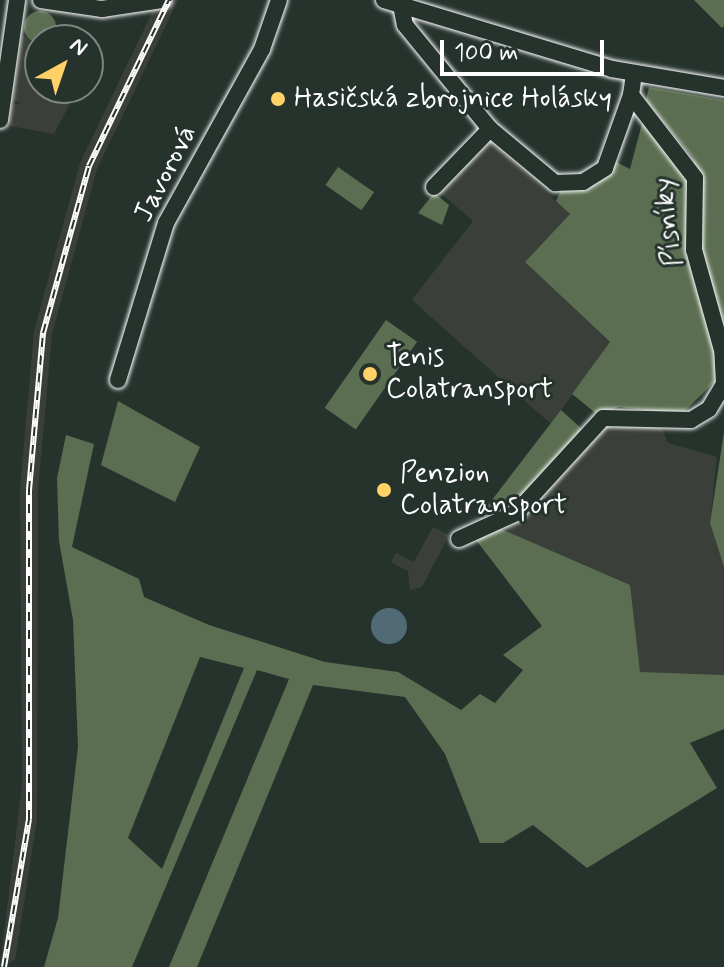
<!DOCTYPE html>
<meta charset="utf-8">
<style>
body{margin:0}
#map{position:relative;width:724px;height:967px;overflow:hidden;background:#26332d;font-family:Mynerve,sans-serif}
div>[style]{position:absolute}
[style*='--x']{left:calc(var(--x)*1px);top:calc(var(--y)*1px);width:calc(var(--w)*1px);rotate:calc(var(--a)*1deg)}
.built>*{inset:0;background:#3a4039}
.green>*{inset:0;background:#5b6e51;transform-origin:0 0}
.round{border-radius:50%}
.water>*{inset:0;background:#516b76}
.roads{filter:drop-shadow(0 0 2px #fff) drop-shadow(0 0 2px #fff)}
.minor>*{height:16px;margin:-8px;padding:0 8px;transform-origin:8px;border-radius:8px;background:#26332d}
.rail>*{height:6px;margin-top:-3px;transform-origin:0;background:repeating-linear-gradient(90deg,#26332d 0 9px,#fff 0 18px);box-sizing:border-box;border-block:2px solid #fff}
.dots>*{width:22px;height:22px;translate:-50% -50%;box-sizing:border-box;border:4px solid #26332d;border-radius:50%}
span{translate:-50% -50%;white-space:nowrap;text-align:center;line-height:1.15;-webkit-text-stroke:6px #26332d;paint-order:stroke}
.poi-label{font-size:28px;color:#fff}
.left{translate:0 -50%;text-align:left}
.street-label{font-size:28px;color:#fff}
.north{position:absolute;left:24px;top:24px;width:80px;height:80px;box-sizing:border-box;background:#26332d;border:2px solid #7d8581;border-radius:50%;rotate:40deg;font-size:22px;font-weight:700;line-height:32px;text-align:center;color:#fff}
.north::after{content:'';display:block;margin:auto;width:28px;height:36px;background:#ffd166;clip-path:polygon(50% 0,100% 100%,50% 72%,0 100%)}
.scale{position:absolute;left:440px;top:40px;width:164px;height:36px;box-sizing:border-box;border:4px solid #fff;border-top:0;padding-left:10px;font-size:24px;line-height:28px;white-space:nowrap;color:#fff;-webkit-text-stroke:6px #26332d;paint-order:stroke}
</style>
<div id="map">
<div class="built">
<div style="clip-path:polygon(158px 0,178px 0,97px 169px,52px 334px,38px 490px,37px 820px,15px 960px,0 967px,22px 785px,20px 490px,34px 331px,80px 163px)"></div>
<div style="clip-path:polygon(22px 36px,44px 40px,40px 88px,78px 88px,54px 134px,10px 126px,12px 105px,21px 103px,13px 100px)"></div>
<div style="clip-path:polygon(490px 141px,570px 214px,525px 262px,610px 343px,551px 424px,412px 300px,473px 221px,441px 193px)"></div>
<div style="clip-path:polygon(605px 423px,661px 427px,668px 443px,717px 457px,710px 523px,724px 567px,724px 675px,639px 673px,494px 526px)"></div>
<div style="clip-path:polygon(433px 527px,449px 535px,422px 587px,410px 590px,408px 571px,391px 562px,396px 553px,414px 562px)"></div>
</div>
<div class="green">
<div style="clip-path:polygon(694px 0,724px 0,724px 26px,722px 28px)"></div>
<div class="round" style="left:24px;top:11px;width:32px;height:32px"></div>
<div style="clip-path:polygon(649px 87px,724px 100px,724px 335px,700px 245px,701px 178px,692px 157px,646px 100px)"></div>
<div style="clip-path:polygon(644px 116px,689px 177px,689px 252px,714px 337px,717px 379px,682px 414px,619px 407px,598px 415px,572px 394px,610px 342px,525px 262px,570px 214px,556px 201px,561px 190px,612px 160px,630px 169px)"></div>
<div style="left:338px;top:167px;width:44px;height:22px;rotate:35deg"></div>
<div style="clip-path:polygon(434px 193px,449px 205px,442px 225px,418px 213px)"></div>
<div style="left:386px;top:320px;width:38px;height:107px;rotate:35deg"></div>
<div style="clip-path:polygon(118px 401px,200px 447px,175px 502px,101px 465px)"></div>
<div style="clip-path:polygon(561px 410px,584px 431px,528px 497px,494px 518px,485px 509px)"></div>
<div style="clip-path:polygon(724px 432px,724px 567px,710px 523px)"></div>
<div style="clip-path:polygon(evenodd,66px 435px,94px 444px,72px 547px,139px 579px,144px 597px,209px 625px,325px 662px,398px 672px,461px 710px,480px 694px,495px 703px,523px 670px,503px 655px,542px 626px,476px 540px,494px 526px,630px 585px,640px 672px,724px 675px,724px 729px,690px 743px,717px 788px,587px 868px,533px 825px,503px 843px,480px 843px,445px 754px,405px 697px,313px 685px,197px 967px,169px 967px,289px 679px,257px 670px,132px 967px,44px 967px,58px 918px,78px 747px,73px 620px,59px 541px,57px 478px,66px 435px,200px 657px,244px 668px,162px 869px,128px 838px,200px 657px)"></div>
</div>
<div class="water">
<div class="round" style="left:371px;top:608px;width:36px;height:36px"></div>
</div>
<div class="roads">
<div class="minor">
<div style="--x:41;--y:0;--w:62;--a:8.4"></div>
<div style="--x:102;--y:9;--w:62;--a:-8.4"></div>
<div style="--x:384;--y:0;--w:238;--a:16.8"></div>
<div style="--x:612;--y:69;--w:114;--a:9.6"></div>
<div style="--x:401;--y:5;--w:20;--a:79"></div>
<div style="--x:405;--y:25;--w:134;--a:50.7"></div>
<div style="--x:490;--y:129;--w:85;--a:39.7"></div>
<div style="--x:555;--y:183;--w:28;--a:-2"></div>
<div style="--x:583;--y:182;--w:26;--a:-32"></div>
<div style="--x:605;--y:168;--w:77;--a:-70.4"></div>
<div style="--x:0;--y:120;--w:121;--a:-81.9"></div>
<div style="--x:434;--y:187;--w:81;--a:-46"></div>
<div style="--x:118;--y:380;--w:164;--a:-73"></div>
<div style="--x:166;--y:223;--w:199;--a:-61.1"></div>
<div style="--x:262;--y:49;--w:52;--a:-70.9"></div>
<div style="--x:459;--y:539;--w:63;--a:-24.5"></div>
<div style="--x:516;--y:513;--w:129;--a:-47.5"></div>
<div style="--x:603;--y:418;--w:88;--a:1.3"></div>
<div style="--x:691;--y:420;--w:21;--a:-31"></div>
<div style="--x:709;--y:409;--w:29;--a:-59"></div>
<div style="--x:724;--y:384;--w:34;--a:-93"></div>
<div style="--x:722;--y:350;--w:104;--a:-105.6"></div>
<div style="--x:694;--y:250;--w:72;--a:-89.2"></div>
<div style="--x:695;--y:178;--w:105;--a:-127.6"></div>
<div style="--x:631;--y:95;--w:21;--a:-82"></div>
</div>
</div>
<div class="rail">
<div style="--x:4;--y:967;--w:150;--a:-80.4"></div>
<div style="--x:29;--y:819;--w:329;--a:-90"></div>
<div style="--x:29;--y:490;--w:158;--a:-84.9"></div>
<div style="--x:43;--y:333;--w:173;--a:-74.6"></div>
<div style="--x:89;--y:166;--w:184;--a:-64.3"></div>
</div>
<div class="dots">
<div style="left:278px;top:99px;background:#ffd166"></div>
<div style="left:370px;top:374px;background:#ffd166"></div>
<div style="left:384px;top:490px;background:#ffd166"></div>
</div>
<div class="poi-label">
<span class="left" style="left:294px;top:99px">Hasičská zbrojnice Holásky</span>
<span class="left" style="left:386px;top:374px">Tenis<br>Colatransport</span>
<span class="left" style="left:400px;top:490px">Penzion<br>Colatransport</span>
</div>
<div class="street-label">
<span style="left:166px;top:174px;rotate:-63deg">Javorová</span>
<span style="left:669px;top:222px;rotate:-97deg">Písníky</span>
</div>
<div class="north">N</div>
<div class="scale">100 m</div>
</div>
